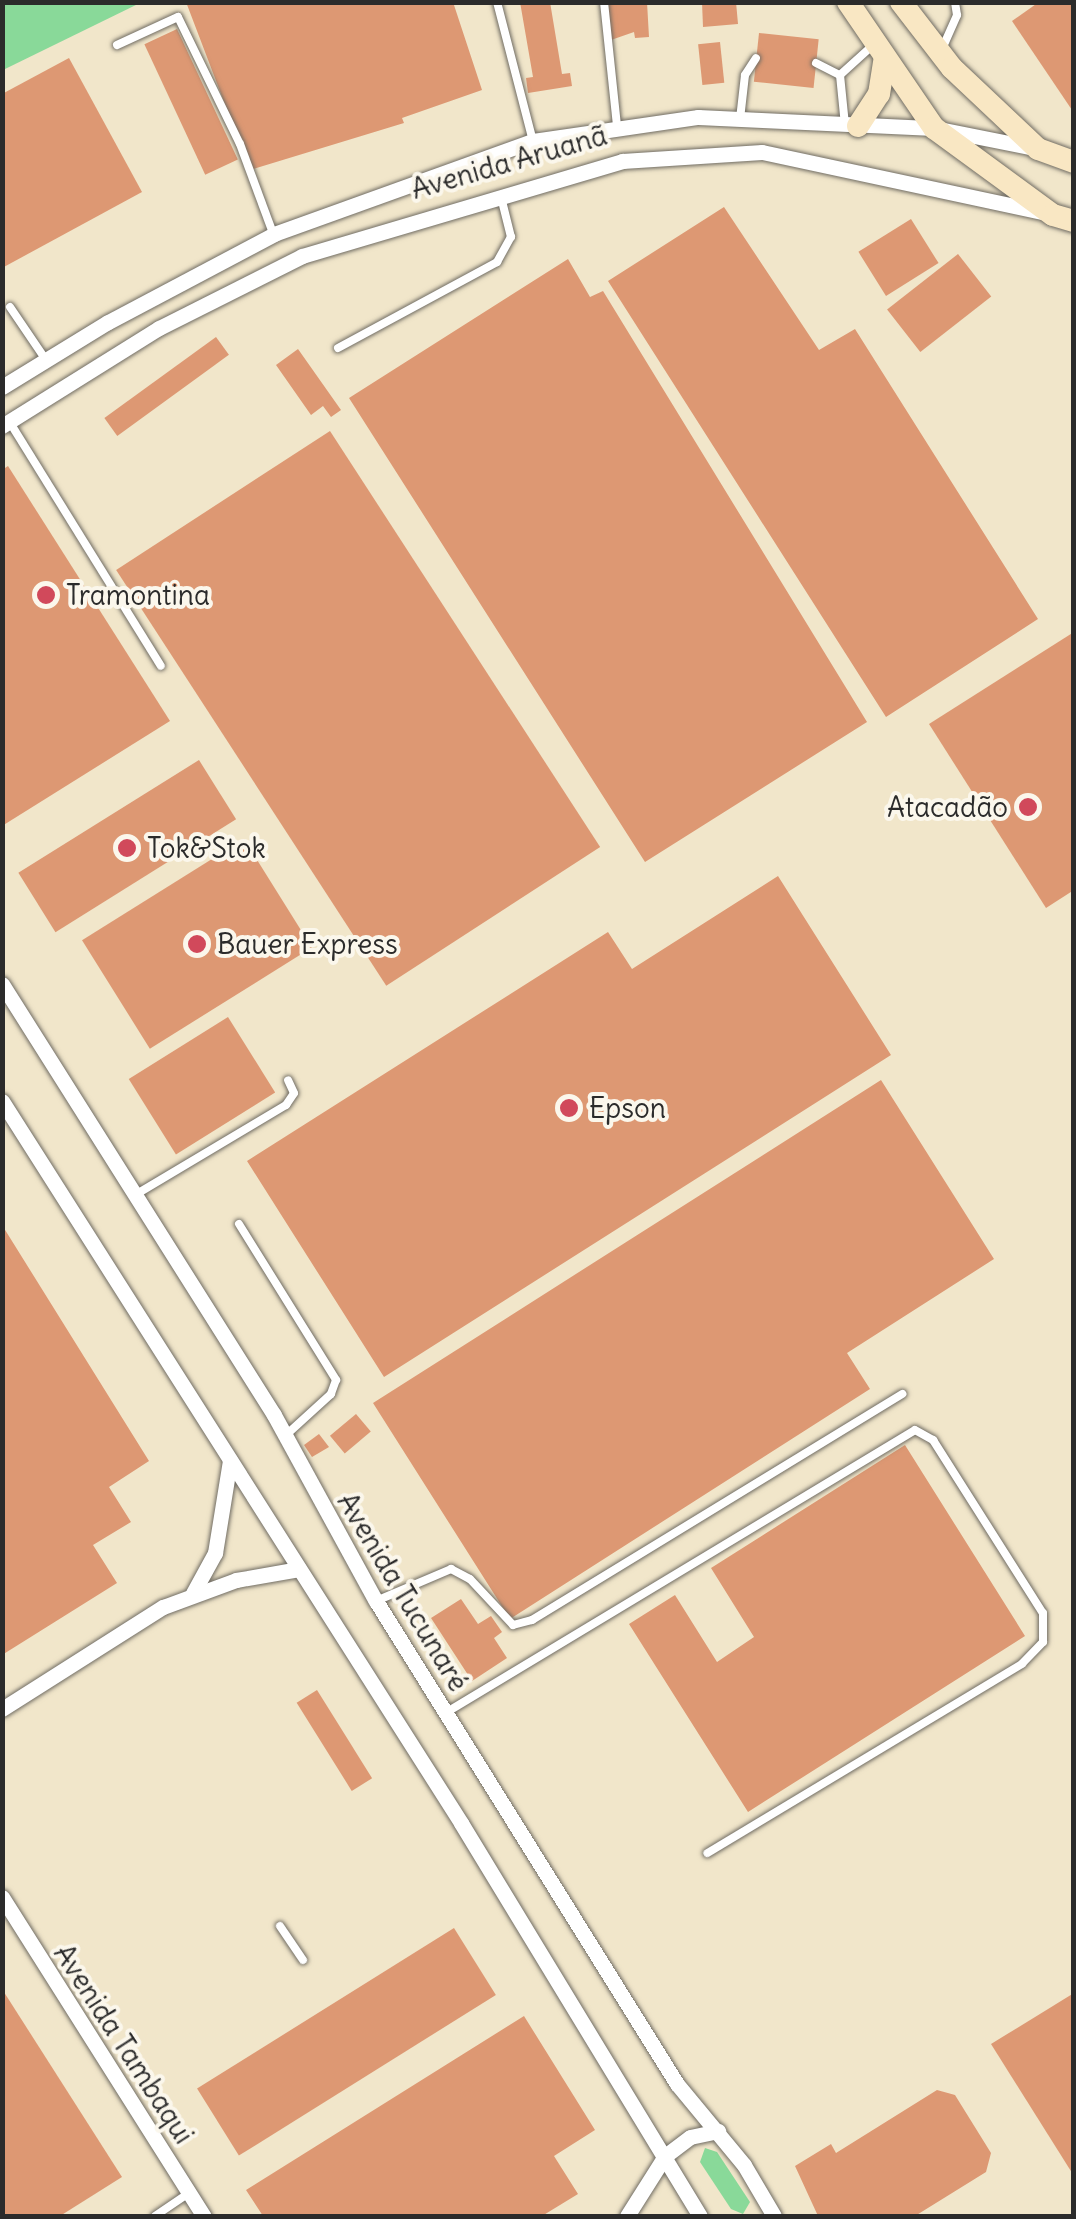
<!DOCTYPE html>
<meta charset="utf-8">
<style>
body{margin:0}
#map{position:relative;width:1076px;height:2219px;overflow:hidden;background:#f1e6ca;font-family:Delius,sans-serif}
div>[style]{position:absolute}
[style*='--x']{left:calc(var(--x)*1px);top:calc(var(--y)*1px);width:calc(var(--w)*1px);rotate:calc(var(--a)*1deg)}
.green>*{inset:0;background:#89d999}
.building>*{inset:0;background:#dd9873;transform-origin:0 0}
.roads{filter:drop-shadow(0 0 2px #706c63) drop-shadow(0 0 2px #706c63)}
.lane>*{height:8px;margin:-4px;padding:0 4px;transform-origin:4px;border-radius:4px;background:#fff}
.street>*{height:15px;margin:-7.5px;padding:0 7.5px;transform-origin:7.5px;border-radius:7.5px;background:#fff}
.secondary>*{height:22px;margin:-11px;padding:0 11px;transform-origin:11px;border-radius:11px;background:#f9e7c3}
.dots>*{width:28px;height:28px;translate:-50% -50%;box-sizing:border-box;border:5px solid #fbf7ec;border-radius:50%}
span{translate:-50% -50%;white-space:nowrap;text-align:center;line-height:1.15;-webkit-text-stroke:8px #fbf7ec;paint-order:stroke}
.street-label{font-size:28px;color:#2b2b2b}
.poi-label{font-size:28px;color:#2b2b2b}
.left{translate:0 -50%;text-align:left}
.right{translate:-100% -50%;text-align:right}
.frame{position:absolute;inset:0;border:5px solid #2b2b2b;pointer-events:none}
</style>
<div id="map">
<div class="green">
<div style="clip-path:polygon(3px 2px,140px 2px,140px 3px,3px 70px)"></div>
<div style="clip-path:polygon(705px 2148px,717px 2152px,750px 2202px,743px 2214px,731px 2209px,700px 2162px)"></div>
</div>
<div class="building">
<div style="clip-path:polygon(186px 2px,453px 2px,482px 90px,402px 118px,404px 123px,250px 170px)"></div>
<div style="clip-path:polygon(520px 2px,550px 2px,562px 74px,570px 73px,572px 86px,528px 93px,526px 78px,533px 77px)"></div>
<div style="clip-path:polygon(607px 2px,647px 2px,649px 37px,635px 38px,634px 32px,611px 40px)"></div>
<div style="clip-path:polygon(702px 2px,736px 2px,738px 24px,703px 27px)"></div>
<div style="clip-path:polygon(1039px 2px,1074px 2px,1074px 113px,1012px 21px)"></div>
<div style="left:177px;top:29px;width:144px;height:36px;rotate:65deg"></div>
<div style="left:759px;top:33px;width:60px;height:49px;rotate:6deg"></div>
<div style="left:720px;top:42px;width:41px;height:22px;rotate:84deg"></div>
<div style="clip-path:polygon(69px 58px,142px 192px,2px 268px,2px 94px)"></div>
<div style="clip-path:polygon(724px 207px,819px 350px,855px 329px,1038px 619px,886px 717px,608px 281px)"></div>
<div style="left:911px;top:219px;width:52px;height:62px;rotate:58deg"></div>
<div style="left:958px;top:254px;width:54px;height:90px;rotate:52deg"></div>
<div style="clip-path:polygon(568px 259px,590px 297px,603px 291px,867px 722px,645px 862px,349px 398px)"></div>
<div style="left:216px;top:337px;width:22px;height:138px;rotate:54deg"></div>
<div style="clip-path:polygon(298px 349px,341px 410px,331px 417px,323px 406px,311px 415px,276px 365px)"></div>
<div style="left:330px;top:431px;width:496px;height:255px;rotate:57deg"></div>
<div style="clip-path:polygon(8px 466px,170px 721px,2px 826px,2px 470px)"></div>
<div style="clip-path:polygon(1074px 632px,1074px 890px,1046px 908px,929px 724px)"></div>
<div style="left:199px;top:760px;width:70px;height:213px;rotate:58deg"></div>
<div style="left:244px;top:839px;width:128px;height:191px;rotate:58deg"></div>
<div style="clip-path:polygon(778px 876px,891px 1055px,384px 1377px,247px 1161px,608px 932px,632px 969px)"></div>
<div style="left:228px;top:1017px;width:89px;height:117px;rotate:58deg"></div>
<div style="clip-path:polygon(881px 1080px,994px 1259px,847px 1353px,870px 1389px,510px 1619px,373px 1403px)"></div>
<div style="clip-path:polygon(2px 1225px,149px 1461px,109px 1487px,131px 1522px,93px 1545px,117px 1583px,2px 1655px)"></div>
<div style="left:356px;top:1414px;width:23px;height:34px;rotate:50deg"></div>
<div style="clip-path:polygon(319px 1434px,329px 1447px,312px 1457px,304px 1445px)"></div>
<div style="clip-path:polygon(905px 1445px,1025px 1636px,748px 1812px,629px 1624px,675px 1595px,717px 1662px,754px 1637px,711px 1568px)"></div>
<div style="clip-path:polygon(461px 1599px,478px 1624px,491px 1616px,502px 1632px,494px 1638px,507px 1658px,472px 1681px,431px 1618px)"></div>
<div style="left:317px;top:1690px;width:104px;height:24px;rotate:58deg"></div>
<div style="left:454px;top:1928px;width:79px;height:303px;rotate:58deg"></div>
<div style="clip-path:polygon(2px 1989px,122px 2177px,60px 2216px,2px 2216px)"></div>
<div style="clip-path:polygon(1074px 1993px,1074px 2176px,991px 2044px)"></div>
<div style="clip-path:polygon(524px 2016px,595px 2130px,554px 2156px,578px 2194px,542px 2216px,263px 2216px,246px 2190px)"></div>
<div style="clip-path:polygon(937px 2090px,955px 2095px,991px 2153px,986px 2172px,915px 2216px,818px 2216px,795px 2166px,831px 2144px,836px 2153px)"></div>
</div>
<div class="roads">
<div class="lane">
<div style="--x:497;--y:2;--w:144;--a:75.5"></div>
<div style="--x:604;--y:2;--w:124;--a:84"></div>
<div style="--x:117;--y:45;--w:67;--a:-24.7"></div>
<div style="--x:178;--y:17;--w:141;--a:64"></div>
<div style="--x:240;--y:144;--w:95;--a:69.7"></div>
<div style="--x:942;--y:49;--w:37;--a:-66"></div>
<div style="--x:957;--y:15;--w:13;--a:-99"></div>
<div style="--x:816;--y:63;--w:27;--a:27"></div>
<div style="--x:840;--y:75;--w:50;--a:84.3"></div>
<div style="--x:840;--y:75;--w:43;--a:-42.2"></div>
<div style="--x:740;--y:119;--w:44;--a:-83.5"></div>
<div style="--x:745;--y:75;--w:20;--a:-57"></div>
<div style="--x:10;--y:307;--w:64;--a:55.8"></div>
<div style="--x:338;--y:348;--w:181;--a:-28.4"></div>
<div style="--x:497;--y:262;--w:29;--a:-61"></div>
<div style="--x:511;--y:237;--w:41;--a:-104"></div>
<div style="--x:9;--y:421;--w:288;--a:58.2"></div>
<div style="--x:135;--y:1195;--w:176;--a:-30.8"></div>
<div style="--x:286;--y:1105;--w:14;--a:-56"></div>
<div style="--x:294;--y:1093;--w:14;--a:-115"></div>
<div style="--x:239;--y:1224;--w:184;--a:58.1"></div>
<div style="--x:336;--y:1380;--w:15;--a:110"></div>
<div style="--x:331;--y:1394;--w:62;--a:137.6"></div>
<div style="--x:376;--y:1601;--w:82;--a:-23.1"></div>
<div style="--x:451;--y:1569;--w:21;--a:28"></div>
<div style="--x:470;--y:1579;--w:63;--a:46.9"></div>
<div style="--x:513;--y:1625;--w:20;--a:-15"></div>
<div style="--x:532;--y:1620;--w:434;--a:-31.4"></div>
<div style="--x:447;--y:1712;--w:546;--a:-31.07"></div>
<div style="--x:915;--y:1430;--w:21;--a:29"></div>
<div style="--x:933;--y:1440;--w:205;--a:57.6"></div>
<div style="--x:1043;--y:1613;--w:29;--a:90"></div>
<div style="--x:1043;--y:1642;--w:30;--a:134"></div>
<div style="--x:1022;--y:1664;--w:367;--a:149"></div>
<div style="--x:280;--y:1926;--w:41;--a:55.9"></div>
<div style="--x:155;--y:2216;--w:41;--a:-34.1"></div>
</div>
<div class="street">
<div style="--x:2;--y:387;--w:124;--a:-31.5"></div>
<div style="--x:108;--y:322;--w:188;--a:-27.9"></div>
<div style="--x:274;--y:234;--w:275;--a:-19.8"></div>
<div style="--x:533;--y:141;--w:167;--a:-8.3"></div>
<div style="--x:698;--y:117;--w:236;--a:2.7"></div>
<div style="--x:934;--y:128;--w:102;--a:11.3"></div>
<div style="--x:2;--y:426;--w:185;--a:-32"></div>
<div style="--x:159;--y:328;--w:160;--a:-26.7"></div>
<div style="--x:302;--y:256;--w:334;--a:-16.5"></div>
<div style="--x:622;--y:161;--w:140;--a:-3.7"></div>
<div style="--x:762;--y:152;--w:286;--a:12.1"></div>
<div style="--x:2;--y:984;--w:510;--a:57.74"></div>
<div style="--x:274;--y:1415;--w:212;--a:61.3"></div>
<div style="--x:376;--y:1601;--w:569;--a:58.07"></div>
<div style="--x:677;--y:2084;--w:105;--a:50.4"></div>
<div style="--x:744;--y:2165;--w:59;--a:59.5"></div>
<div style="--x:2;--y:1101;--w:856;--a:57.55"></div>
<div style="--x:461;--y:1823;--w:460;--a:58.7"></div>
<div style="--x:193;--y:1593;--w:46;--a:-61.2"></div>
<div style="--x:215;--y:1553;--w:94;--a:-80.8"></div>
<div style="--x:2;--y:1709;--w:191;--a:-32.4"></div>
<div style="--x:163;--y:1607;--w:78;--a:-20.3"></div>
<div style="--x:236;--y:1580;--w:64;--a:-9.9"></div>
<div style="--x:2;--y:1897;--w:378;--a:57.7"></div>
<div style="--x:627;--y:2216;--w:71;--a:-57.7"></div>
<div style="--x:665;--y:2156;--w:31;--a:-37"></div>
<div style="--x:690;--y:2137;--w:29;--a:-12"></div>
</div>
<div class="secondary">
<div style="--x:848;--y:2;--w:153;--a:55.7"></div>
<div style="--x:934;--y:128;--w:147;--a:36.2"></div>
<div style="--x:1053;--y:215;--w:22;--a:16"></div>
<div style="--x:901;--y:2;--w:83;--a:52.3"></div>
<div style="--x:952;--y:68;--w:118;--a:43.3"></div>
<div style="--x:1038;--y:149;--w:38;--a:20"></div>
<div style="--x:858;--y:126;--w:38;--a:-57"></div>
<div style="--x:879;--y:94;--w:36;--a:-81"></div>
</div>
</div>
<div class="dots">
<div style="left:46px;top:595px;background:#d1495b"></div>
<div style="left:1028px;top:807px;background:#d1495b"></div>
<div style="left:127px;top:848px;background:#d1495b"></div>
<div style="left:197px;top:944px;background:#d1495b"></div>
<div style="left:569px;top:1108px;background:#d1495b"></div>
</div>
<div class="street-label">
<span style="left:509px;top:162px;rotate:-16deg">Avenida Aruanã</span>
<span style="left:403px;top:1592px;rotate:59deg">Avenida Tucunaré</span>
<span style="left:124px;top:2044px;rotate:57deg">Avenida Tambaqui</span>
</div>
<div class="poi-label">
<span class="left" style="left:66px;top:595px">Tramontina</span>
<span class="right" style="left:1008px;top:807px">Atacadão</span>
<span class="left" style="left:147px;top:848px">Tok&amp;Stok</span>
<span class="left" style="left:217px;top:944px">Bauer Express</span>
<span class="left" style="left:589px;top:1108px">Epson</span>
</div>
<div class="frame"></div>
</div>
